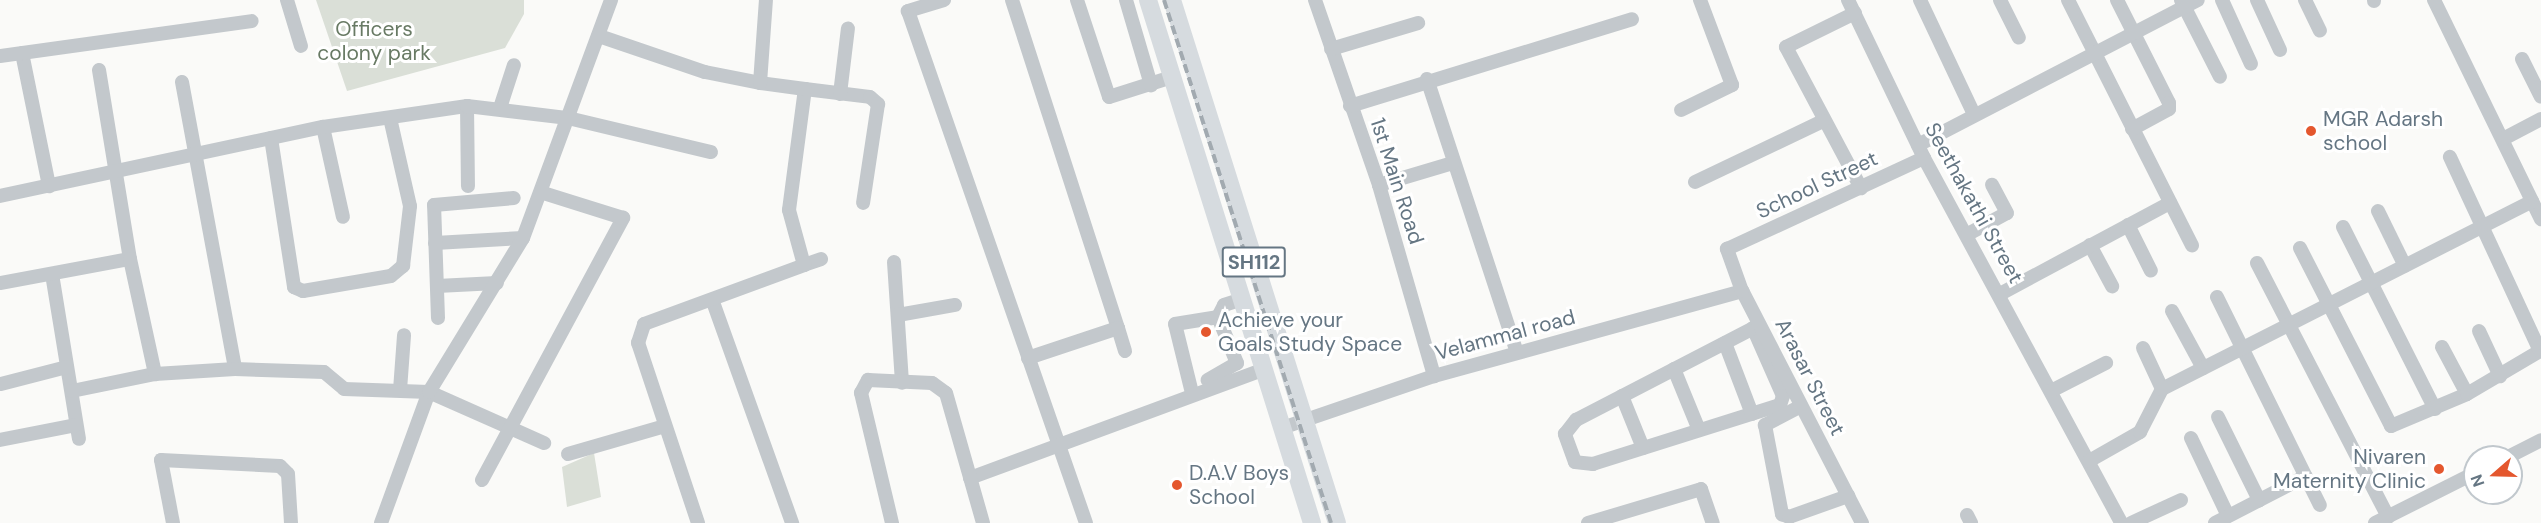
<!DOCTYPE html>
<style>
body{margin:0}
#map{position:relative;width:2541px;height:523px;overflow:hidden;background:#fafaf8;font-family:"DM Sans",sans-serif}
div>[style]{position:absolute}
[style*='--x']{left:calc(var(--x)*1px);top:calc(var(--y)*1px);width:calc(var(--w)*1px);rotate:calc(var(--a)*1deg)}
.green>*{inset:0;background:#dadfd7}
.minor>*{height:14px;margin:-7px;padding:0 7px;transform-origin:7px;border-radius:7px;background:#c3c8cc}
.major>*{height:18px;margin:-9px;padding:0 9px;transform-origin:9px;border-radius:9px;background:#d6dbdf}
.rail>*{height:4px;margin-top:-2px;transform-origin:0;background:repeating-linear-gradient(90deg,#a2aab0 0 9px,transparent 0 13.5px)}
.dots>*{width:16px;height:16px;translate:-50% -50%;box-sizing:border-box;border:3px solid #fff;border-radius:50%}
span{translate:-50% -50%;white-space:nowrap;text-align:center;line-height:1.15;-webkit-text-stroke:6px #fff;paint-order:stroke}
.shield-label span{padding:2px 4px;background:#fff;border:2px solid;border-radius:4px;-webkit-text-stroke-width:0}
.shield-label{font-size:20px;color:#657683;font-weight:700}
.park-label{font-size:21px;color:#687a64}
.poi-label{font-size:21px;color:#657683}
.left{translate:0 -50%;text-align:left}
.right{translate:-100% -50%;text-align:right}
.street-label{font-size:21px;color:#657683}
.north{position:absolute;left:2463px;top:445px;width:60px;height:60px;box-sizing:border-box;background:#fff;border:2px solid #c1c8cd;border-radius:50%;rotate:250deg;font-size:16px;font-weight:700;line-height:24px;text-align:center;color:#657683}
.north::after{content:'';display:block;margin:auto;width:21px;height:27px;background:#e4572e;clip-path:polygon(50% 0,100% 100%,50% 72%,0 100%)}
</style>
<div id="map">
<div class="green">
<div style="clip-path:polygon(316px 0,524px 0,524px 14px,505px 48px,347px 91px)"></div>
<div style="clip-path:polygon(594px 453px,601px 497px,567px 507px,562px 467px)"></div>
</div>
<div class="minor">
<div style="--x:287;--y:0;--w:48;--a:73.1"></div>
<div style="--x:944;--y:0;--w:38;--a:163"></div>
<div style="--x:908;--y:11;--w:542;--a:70.83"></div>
<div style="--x:1012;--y:0;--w:345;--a:72.1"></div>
<div style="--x:1118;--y:328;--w:95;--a:161.6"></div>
<div style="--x:1077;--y:0;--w:102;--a:71.7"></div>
<div style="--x:1109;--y:97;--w:66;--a:-17.6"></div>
<div style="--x:1126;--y:0;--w:89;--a:73.6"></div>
<div style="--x:1315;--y:0;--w:196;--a:70.9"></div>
<div style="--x:1379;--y:185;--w:199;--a:73.9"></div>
<div style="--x:1848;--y:0;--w:175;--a:64.3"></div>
<div style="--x:1924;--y:158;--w:415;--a:61.6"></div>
<div style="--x:1920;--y:0;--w:126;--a:64.7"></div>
<div style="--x:2000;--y:0;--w:42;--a:63.4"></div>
<div style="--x:2068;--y:0;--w:275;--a:63.2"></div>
<div style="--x:2117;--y:0;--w:115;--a:63.2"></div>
<div style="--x:2169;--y:103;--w:6;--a:90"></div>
<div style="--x:2169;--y:109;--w:42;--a:151.6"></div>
<div style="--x:2181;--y:0;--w:86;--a:63.1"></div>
<div style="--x:2222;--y:0;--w:70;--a:65.6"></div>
<div style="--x:2257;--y:0;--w:55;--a:65.3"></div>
<div style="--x:2305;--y:0;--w:34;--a:64"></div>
<div style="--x:2374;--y:0;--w:1;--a:90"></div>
<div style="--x:2434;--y:0;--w:244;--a:64"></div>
<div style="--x:1855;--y:13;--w:77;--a:153.8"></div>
<div style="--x:1786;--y:47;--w:160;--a:62"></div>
<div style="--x:599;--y:36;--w:112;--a:18.8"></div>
<div style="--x:705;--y:72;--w:56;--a:11.3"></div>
<div style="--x:1331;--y:49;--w:91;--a:-16.6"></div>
<div style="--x:22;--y:53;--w:136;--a:78.5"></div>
<div style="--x:0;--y:56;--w:254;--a:-7.9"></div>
<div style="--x:2522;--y:59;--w:42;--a:63.4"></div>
<div style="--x:99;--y:70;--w:192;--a:80.7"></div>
<div style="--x:1427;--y:79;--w:288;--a:71.8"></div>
<div style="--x:182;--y:82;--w:292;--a:79.5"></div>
<div style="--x:805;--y:89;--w:65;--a:7"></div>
<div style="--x:870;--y:97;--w:11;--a:41"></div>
<div style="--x:878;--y:104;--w:100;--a:98.6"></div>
<div style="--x:840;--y:94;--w:66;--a:-83.1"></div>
<div style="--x:467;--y:106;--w:80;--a:89.3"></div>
<div style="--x:1350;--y:106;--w:295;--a:-17.1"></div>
<div style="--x:500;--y:108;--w:45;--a:-72"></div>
<div style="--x:1681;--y:110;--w:57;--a:-26.1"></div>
<div style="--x:1732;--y:85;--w:91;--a:-110.6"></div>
<div style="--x:323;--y:127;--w:92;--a:77.5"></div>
<div style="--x:271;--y:138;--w:151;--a:81.2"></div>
<div style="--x:294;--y:287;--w:10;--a:24"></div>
<div style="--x:303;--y:291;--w:89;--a:-9.7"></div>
<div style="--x:391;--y:276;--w:16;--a:-40"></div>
<div style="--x:403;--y:266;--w:60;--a:-83.3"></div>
<div style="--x:410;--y:206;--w:90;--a:-102.8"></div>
<div style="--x:2503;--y:139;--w:43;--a:-27.8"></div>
<div style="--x:1918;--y:145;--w:315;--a:-27.4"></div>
<div style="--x:1695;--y:182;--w:142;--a:-25.5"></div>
<div style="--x:1379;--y:185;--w:77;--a:-16.6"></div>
<div style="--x:0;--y:196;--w:330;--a:-12.1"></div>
<div style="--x:323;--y:127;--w:146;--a:-8.3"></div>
<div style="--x:467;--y:106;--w:102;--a:6.8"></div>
<div style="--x:568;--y:118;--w:147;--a:13.4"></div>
<div style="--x:2378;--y:211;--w:61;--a:63.9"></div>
<div style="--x:2128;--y:225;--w:51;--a:63.4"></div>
<div style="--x:2343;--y:227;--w:204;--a:63.2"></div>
<div style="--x:1968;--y:234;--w:44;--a:-28.3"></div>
<div style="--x:2007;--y:213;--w:32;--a:-118"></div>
<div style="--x:435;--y:243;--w:88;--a:-3.3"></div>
<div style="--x:2090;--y:245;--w:47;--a:61.8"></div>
<div style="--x:2300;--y:248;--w:200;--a:62.9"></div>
<div style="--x:2391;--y:426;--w:82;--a:-22.8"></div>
<div style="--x:894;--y:262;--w:121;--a:86.2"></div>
<div style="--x:2257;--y:263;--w:286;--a:62.7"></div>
<div style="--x:804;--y:265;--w:18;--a:-19"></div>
<div style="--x:52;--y:274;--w:167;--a:80.7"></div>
<div style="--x:0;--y:283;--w:132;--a:-10.5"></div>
<div style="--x:130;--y:259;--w:118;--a:77.7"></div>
<div style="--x:437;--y:286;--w:60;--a:-2.9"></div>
<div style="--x:2000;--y:294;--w:193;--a:-28.2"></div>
<div style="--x:2217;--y:297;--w:232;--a:63.7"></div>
<div style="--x:713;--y:302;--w:235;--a:70.3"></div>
<div style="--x:2172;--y:311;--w:65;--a:61.5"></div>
<div style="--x:898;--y:315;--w:58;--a:-10"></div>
<div style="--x:1218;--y:317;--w:13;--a:-63"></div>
<div style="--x:1224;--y:305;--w:19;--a:-18"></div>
<div style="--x:438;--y:318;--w:113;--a:-92"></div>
<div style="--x:434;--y:205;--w:80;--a:-5"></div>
<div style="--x:1118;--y:328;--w:24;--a:73"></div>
<div style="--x:1753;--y:328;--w:74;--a:66.2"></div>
<div style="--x:1783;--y:396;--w:9;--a:108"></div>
<div style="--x:1780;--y:405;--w:196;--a:162.5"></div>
<div style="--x:1593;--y:464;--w:18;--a:-174"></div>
<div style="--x:1575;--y:462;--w:30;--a:-110"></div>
<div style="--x:1565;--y:434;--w:18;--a:-52"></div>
<div style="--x:1576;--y:420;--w:206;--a:-27.4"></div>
<div style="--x:2479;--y:331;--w:50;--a:65"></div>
<div style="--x:1725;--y:343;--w:76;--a:69.2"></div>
<div style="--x:2442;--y:347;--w:53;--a:62"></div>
<div style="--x:2467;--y:394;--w:85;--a:-30.5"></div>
<div style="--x:2540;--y:351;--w:214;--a:-114.9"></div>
<div style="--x:2143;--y:348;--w:45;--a:65.1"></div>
<div style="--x:1674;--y:369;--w:66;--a:67.7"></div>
<div style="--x:1;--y:384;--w:68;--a:-14.4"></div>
<div style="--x:400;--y:390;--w:55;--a:-85.8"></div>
<div style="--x:72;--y:391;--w:85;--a:-11.6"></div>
<div style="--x:155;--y:374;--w:80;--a:-3.6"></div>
<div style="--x:235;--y:369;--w:89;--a:1.9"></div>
<div style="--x:324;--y:372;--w:26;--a:40"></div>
<div style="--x:344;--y:389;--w:85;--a:2"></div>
<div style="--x:429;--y:392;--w:126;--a:23.9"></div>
<div style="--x:2051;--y:391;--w:62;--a:-27"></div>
<div style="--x:1192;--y:393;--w:71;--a:-103.8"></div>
<div style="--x:1175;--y:324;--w:44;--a:-9.2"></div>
<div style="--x:1218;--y:317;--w:50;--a:67.6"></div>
<div style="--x:1237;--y:363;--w:34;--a:150"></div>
<div style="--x:1622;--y:396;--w:56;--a:68"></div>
<div style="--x:1801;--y:406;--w:41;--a:152.2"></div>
<div style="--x:1765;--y:425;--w:91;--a:79.2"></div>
<div style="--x:1782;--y:514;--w:8;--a:23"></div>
<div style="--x:1789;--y:517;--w:63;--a:-19.6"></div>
<div style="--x:2218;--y:417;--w:93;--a:63.7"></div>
<div style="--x:1282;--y:428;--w:161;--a:-18.9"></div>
<div style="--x:1434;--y:376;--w:320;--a:-15.4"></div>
<div style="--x:2191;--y:438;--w:86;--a:64.6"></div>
<div style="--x:0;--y:440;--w:77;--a:-11.2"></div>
<div style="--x:568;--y:454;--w:101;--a:-16.1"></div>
<div style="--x:2508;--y:457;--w:37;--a:-27"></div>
<div style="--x:2089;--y:461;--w:59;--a:-29.6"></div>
<div style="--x:2140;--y:432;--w:48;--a:-62.9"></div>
<div style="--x:2162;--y:389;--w:415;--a:-26.9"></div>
<div style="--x:970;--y:478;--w:314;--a:-20.3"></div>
<div style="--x:482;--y:480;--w:298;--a:-61.7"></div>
<div style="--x:623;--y:218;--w:84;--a:-162.6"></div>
<div style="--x:1967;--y:515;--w:9;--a:63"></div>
<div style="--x:173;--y:523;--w:64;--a:-100.8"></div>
<div style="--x:161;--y:460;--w:119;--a:2.9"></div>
<div style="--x:280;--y:466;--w:11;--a:45"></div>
<div style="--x:288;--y:474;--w:49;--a:86.5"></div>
<div style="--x:381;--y:523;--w:140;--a:-69.9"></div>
<div style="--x:429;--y:392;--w:180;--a:-58.6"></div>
<div style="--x:523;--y:238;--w:254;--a:-69.7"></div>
<div style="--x:698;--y:523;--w:190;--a:-108.4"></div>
<div style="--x:638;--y:343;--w:20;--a:-72"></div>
<div style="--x:644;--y:324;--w:171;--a:-20.2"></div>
<div style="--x:804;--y:265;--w:57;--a:-105.3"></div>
<div style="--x:789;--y:210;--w:122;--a:-82.5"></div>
<div style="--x:805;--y:89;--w:45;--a:-172.4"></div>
<div style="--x:760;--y:83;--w:83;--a:-85.9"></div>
<div style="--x:892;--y:523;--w:134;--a:-103.4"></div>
<div style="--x:861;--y:393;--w:15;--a:-62"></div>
<div style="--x:868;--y:380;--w:64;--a:2.7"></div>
<div style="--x:932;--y:383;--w:17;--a:36"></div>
<div style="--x:946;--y:393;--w:135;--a:74.1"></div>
<div style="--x:1588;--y:523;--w:118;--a:-16.7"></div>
<div style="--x:1701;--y:489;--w:36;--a:71"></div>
<div style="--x:1862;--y:523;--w:261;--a:-117.3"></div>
<div style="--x:1742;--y:291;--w:45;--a:-109.7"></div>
<div style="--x:1727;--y:249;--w:217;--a:-24.8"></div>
<div style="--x:2131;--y:523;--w:55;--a:-24.7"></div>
<div style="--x:2215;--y:523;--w:102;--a:-27.3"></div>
<div style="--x:2375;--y:523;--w:112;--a:-26.6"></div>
</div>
<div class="major">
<div style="--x:1148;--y:0;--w:548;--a:72.59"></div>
<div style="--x:1172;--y:0;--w:548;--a:72.49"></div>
</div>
<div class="rail">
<div style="--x:1164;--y:0;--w:549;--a:72.29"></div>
</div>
<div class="dots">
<div style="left:2311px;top:131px;background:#e4572e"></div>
<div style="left:1206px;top:332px;background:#e4572e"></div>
<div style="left:2439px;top:469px;background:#e4572e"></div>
<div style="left:1177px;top:485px;background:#e4572e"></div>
</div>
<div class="shield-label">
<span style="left:1254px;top:262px">SH112</span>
</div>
<div class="park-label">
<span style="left:374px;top:41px">Officers<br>colony park</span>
</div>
<div class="poi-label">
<span class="left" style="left:2323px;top:131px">MGR Adarsh<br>school</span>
<span class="left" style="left:1218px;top:332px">Achieve your<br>Goals Study Space</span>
<span class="right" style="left:2426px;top:469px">Nivaren<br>Maternity Clinic</span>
<span class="left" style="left:1189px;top:485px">D.A.V Boys<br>School</span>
</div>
<div class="street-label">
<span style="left:1397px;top:181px;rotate:72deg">1st Main Road</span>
<span style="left:1817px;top:185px;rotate:-25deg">School Street</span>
<span style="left:1974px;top:203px;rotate:61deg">Seethakathi Street</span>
<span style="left:1505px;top:335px;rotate:-15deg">Velammal road</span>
<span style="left:1810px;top:377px;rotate:63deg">Arasar Street</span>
</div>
<div class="north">N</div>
</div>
